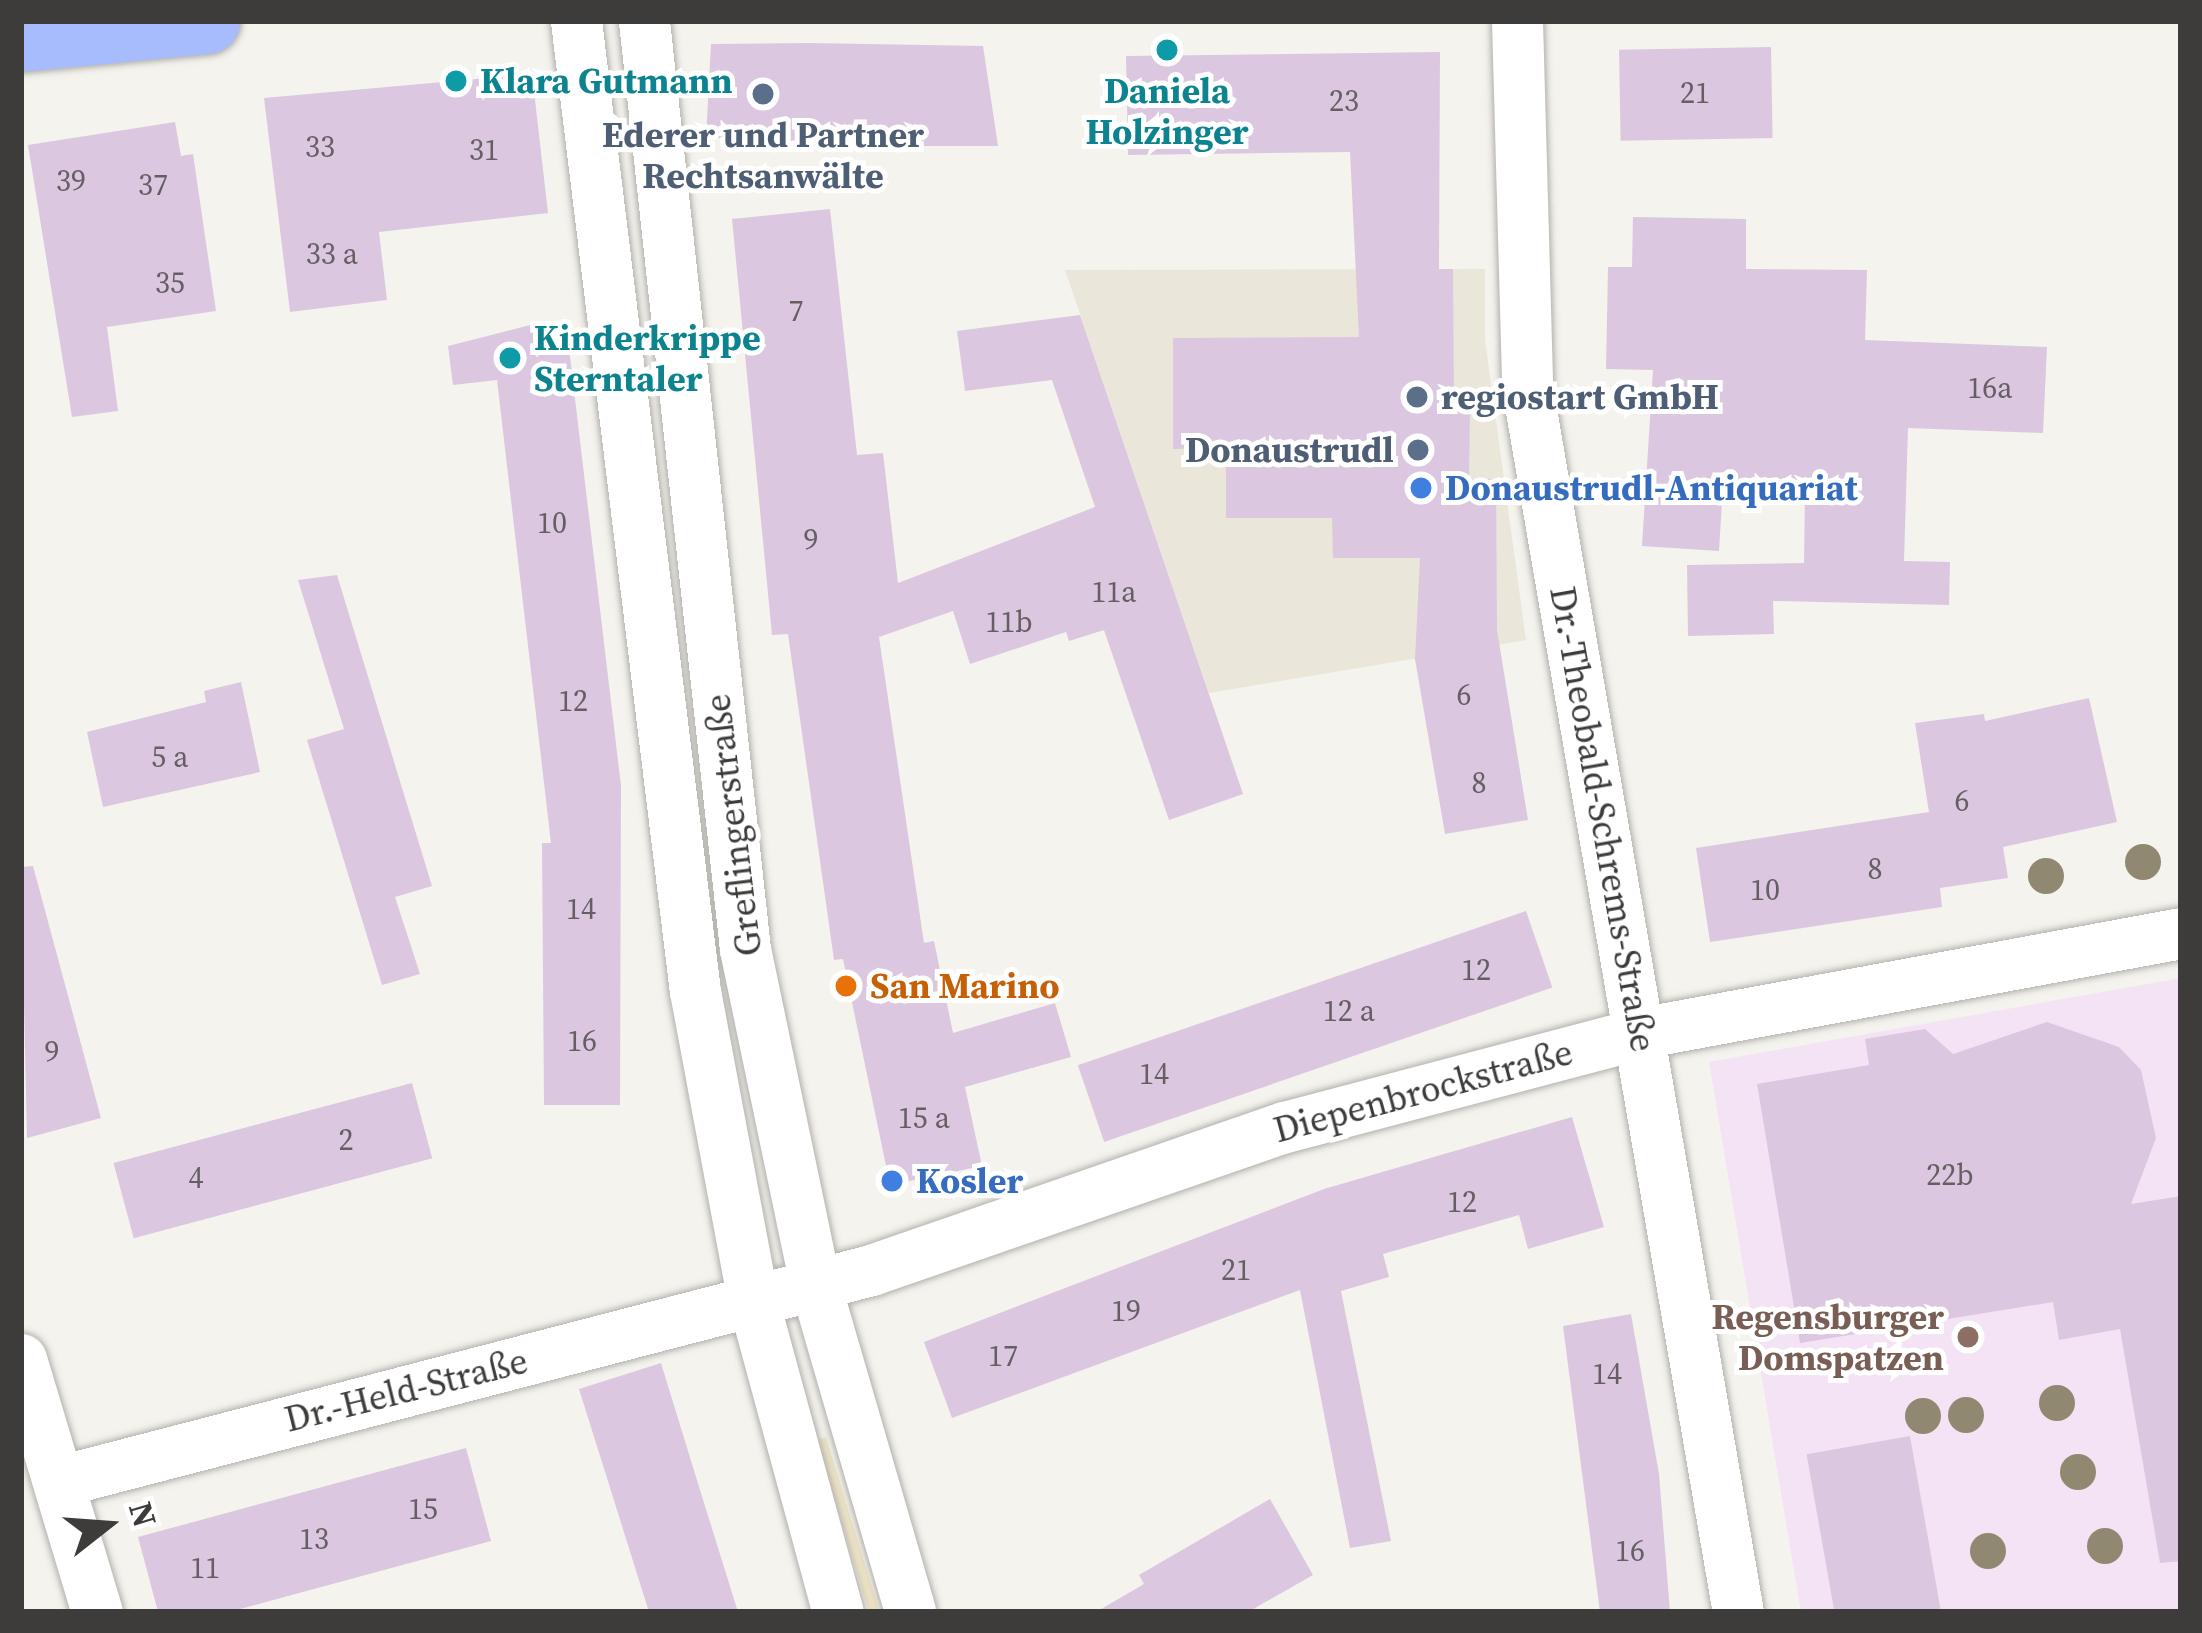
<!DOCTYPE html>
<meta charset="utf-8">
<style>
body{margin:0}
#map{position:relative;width:2202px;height:1633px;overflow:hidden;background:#f5f3ee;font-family:"Source Serif 4",serif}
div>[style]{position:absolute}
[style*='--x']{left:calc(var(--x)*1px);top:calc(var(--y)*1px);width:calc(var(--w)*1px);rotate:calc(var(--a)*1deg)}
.built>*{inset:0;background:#eae6da}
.education>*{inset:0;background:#f4e3f5}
.green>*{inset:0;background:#ece2c4;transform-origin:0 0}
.building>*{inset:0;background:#dcc7e0;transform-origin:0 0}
.roads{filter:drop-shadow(0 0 3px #b3b1ac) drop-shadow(0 0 3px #b3b1ac)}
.minor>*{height:51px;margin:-25.5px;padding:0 25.5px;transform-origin:25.5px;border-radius:25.5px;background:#fff}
.major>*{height:66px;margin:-33px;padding:0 33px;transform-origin:33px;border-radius:33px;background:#a7bcfd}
.trees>*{width:36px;height:36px;margin:-18px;border-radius:50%;background:#908870}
.dots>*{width:33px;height:33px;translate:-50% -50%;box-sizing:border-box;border:6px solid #fff;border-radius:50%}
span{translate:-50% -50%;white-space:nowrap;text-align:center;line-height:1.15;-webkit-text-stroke:10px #fff;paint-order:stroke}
.number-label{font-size:30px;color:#655f64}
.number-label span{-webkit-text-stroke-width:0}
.culture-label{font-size:36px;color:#0d838f;font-weight:700}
.left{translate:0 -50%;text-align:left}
.service-label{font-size:36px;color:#4e5e75;font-weight:700}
.right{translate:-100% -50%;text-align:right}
.shop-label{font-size:36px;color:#366cbe;font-weight:700}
.street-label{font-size:36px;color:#3d3c3a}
.food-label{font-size:36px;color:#c56008;font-weight:700}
.education-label{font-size:36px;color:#785e54;font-weight:700}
.frame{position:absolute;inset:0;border:24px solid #3d3c3a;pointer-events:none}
.north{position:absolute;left:48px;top:1465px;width:120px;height:120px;-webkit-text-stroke:9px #fff;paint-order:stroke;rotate:73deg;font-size:33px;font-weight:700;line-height:48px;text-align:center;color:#3d3c3a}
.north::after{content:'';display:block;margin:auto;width:42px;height:54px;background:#3d3c3a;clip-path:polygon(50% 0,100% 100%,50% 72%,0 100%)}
</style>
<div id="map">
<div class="built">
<div style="clip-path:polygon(1485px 269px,1485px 340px,1526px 640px,1209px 693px,1065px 270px)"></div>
</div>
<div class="education">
<div style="clip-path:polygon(2181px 978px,2181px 1612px,1801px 1612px,1709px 1062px)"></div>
</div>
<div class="green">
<div style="left:826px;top:1437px;width:183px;height:10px;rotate:73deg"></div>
</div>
<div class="building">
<div style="clip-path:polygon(809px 43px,983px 46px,998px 146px,737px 146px,737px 138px,706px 138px,711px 44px)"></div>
<div style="left:1771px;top:47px;width:91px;height:152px;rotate:89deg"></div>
<div style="clip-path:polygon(1440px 52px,1439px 269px,1453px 269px,1454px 407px,1470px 407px,1469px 479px,1496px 479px,1497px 630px,1528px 820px,1445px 834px,1415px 659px,1420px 558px,1333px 558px,1332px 518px,1226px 518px,1226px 448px,1173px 449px,1173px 338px,1359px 337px,1350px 152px,1128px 155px,1126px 56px)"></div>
<div style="clip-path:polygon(532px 74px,548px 213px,379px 232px,387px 300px,290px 312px,264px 98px)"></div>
<div style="clip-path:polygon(175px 122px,181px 156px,193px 154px,216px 311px,107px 327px,118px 411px,72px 417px,28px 145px)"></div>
<div style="clip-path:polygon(830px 209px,857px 455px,883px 453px,898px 583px,1095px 507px,1052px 380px,965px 391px,957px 331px,1080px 315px,1243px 794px,1169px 820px,1104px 630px,1069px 641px,1066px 632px,970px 664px,953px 611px,879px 637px,924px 943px,934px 941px,953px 1033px,1055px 1003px,1071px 1057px,965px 1087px,982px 1166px,890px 1185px,843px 959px,834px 960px,788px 634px,772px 635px,732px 219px)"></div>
<div style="clip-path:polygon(1633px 217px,1746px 219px,1746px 269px,1867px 270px,1865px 340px,2047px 347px,2043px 433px,1908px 428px,1904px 561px,1950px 562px,1949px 605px,1773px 601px,1774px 634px,1688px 636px,1687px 565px,1804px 563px,1805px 490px,1723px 486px,1719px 551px,1642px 546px,1653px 370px,1606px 369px,1608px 267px,1632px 267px)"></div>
<div style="clip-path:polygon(534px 324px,535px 335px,567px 331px,621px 786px,620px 1105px,544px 1105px,542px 843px,551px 843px,497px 380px,453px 385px,448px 346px)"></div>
<div style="clip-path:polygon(337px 575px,432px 886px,395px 897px,420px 974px,382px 985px,307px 740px,344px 729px,298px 580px)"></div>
<div style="clip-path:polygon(241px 682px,260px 772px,103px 807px,87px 732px,206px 702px,204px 691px)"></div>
<div style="clip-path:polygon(2089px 698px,2117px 822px,2003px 847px,2008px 878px,1940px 888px,1942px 907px,1710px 942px,1696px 848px,1929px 812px,1915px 723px,1984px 714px,1985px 721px)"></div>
<div style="clip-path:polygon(33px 866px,101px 1118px,27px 1138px,21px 867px)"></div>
<div style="left:1526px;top:911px;width:81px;height:474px;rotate:71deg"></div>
<div style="clip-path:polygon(2047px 1022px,2119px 1047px,2141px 1070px,2156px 1138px,2131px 1204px,2181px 1196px,2181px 1561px,2160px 1563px,2120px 1329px,2059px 1340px,2053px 1302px,1800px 1343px,1757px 1084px,1869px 1065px,1865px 1039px,1925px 1029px,1953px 1054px)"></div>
<div style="left:412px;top:1083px;width:78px;height:309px;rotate:75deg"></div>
<div style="clip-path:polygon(1572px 1117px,1604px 1227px,1528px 1249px,1519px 1215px,1383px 1254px,1389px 1277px,1341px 1291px,1391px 1541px,1350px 1548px,1300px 1290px,952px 1418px,924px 1342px,1324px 1189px)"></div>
<div style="clip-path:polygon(1631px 1314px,1659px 1474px,1670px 1612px,1600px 1612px,1563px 1326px)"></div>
<div style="clip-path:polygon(661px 1363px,696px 1477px,738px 1612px,649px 1612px,579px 1389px)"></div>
<div style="left:1910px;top:1436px;width:179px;height:105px;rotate:80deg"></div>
<div style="clip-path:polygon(466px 1448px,491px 1541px,229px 1612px,158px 1612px,138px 1537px)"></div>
<div style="clip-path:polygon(1270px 1499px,1313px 1575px,1248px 1612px,1096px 1612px,1144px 1584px,1139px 1575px)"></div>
</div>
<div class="roads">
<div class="minor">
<div style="--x:576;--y:21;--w:977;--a:83.01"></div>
<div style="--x:695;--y:991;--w:314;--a:79.4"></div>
<div style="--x:753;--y:1300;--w:323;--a:74.8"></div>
<div style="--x:644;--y:21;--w:933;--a:83.79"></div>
<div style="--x:745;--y:949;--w:342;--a:78.2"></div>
<div style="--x:815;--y:1284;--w:341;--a:73.8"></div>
<div style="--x:1517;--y:21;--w:366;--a:88.4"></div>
<div style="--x:1527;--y:387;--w:1243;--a:80.23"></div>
<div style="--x:21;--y:1359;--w:264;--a:73.3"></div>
<div style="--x:60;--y:1481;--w:838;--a:-14.58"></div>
<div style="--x:871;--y:1270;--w:438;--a:-19.1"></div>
<div style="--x:1285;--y:1127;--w:367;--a:-14.8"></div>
<div style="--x:1640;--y:1033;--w:550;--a:-10.47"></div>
</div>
<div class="major">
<div style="--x:21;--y:39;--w:187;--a:-5.5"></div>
</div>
</div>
<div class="trees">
<div style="left:2143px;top:862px"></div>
<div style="left:2046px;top:876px"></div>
<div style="left:2057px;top:1403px"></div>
<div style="left:1966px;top:1415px"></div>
<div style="left:1923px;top:1416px"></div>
<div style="left:2078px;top:1472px"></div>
<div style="left:2105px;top:1546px"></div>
<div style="left:1988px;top:1551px"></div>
</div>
<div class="dots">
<div style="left:1167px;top:50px;background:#0f9aa8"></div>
<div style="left:456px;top:81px;background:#0f9aa8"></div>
<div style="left:763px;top:94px;background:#5c6f8a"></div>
<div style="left:510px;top:358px;background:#0f9aa8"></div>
<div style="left:1417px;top:397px;background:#5c6f8a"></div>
<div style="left:1418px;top:450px;background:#5c6f8a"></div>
<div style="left:1421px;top:488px;background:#3f7fe0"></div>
<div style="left:846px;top:986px;background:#e8710a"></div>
<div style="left:892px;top:1181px;background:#3f7fe0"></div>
<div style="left:1968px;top:1337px;background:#8d6e63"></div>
</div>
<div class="number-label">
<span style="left:1695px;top:93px">21</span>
<span style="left:1344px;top:101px">23</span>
<span style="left:320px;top:147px">33</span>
<span style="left:484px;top:150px">31</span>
<span style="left:71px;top:181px">39</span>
<span style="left:153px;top:185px">37</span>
<span style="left:332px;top:254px">33 a</span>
<span style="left:170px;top:283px">35</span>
<span style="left:796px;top:311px">7</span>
<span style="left:1990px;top:388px">16a</span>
<span style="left:552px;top:523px">10</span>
<span style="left:811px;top:540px">9</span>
<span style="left:1114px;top:592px">11a</span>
<span style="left:1009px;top:622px">11b</span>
<span style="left:1464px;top:695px">6</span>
<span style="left:573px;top:701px">12</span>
<span style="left:170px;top:757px">5 a</span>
<span style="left:1479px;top:783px">8</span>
<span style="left:1962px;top:801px">6</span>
<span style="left:1875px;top:869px">8</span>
<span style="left:1765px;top:890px">10</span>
<span style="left:581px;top:909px">14</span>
<span style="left:1476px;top:970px">12</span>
<span style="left:1349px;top:1011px">12 a</span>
<span style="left:582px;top:1041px">16</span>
<span style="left:52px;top:1052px">9</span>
<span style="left:1154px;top:1074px">14</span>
<span style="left:924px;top:1118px">15 a</span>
<span style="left:346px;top:1140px">2</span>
<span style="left:1950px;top:1175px">22b</span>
<span style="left:196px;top:1178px">4</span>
<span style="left:1462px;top:1202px">12</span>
<span style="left:1236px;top:1270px">21</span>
<span style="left:1126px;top:1311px">19</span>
<span style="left:1003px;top:1356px">17</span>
<span style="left:1607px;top:1374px">14</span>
<span style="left:423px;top:1509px">15</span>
<span style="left:314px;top:1539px">13</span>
<span style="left:1630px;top:1551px">16</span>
<span style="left:205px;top:1568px">11</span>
</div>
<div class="culture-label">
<span class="left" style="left:480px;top:81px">Klara Gutmann</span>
<span style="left:1167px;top:111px">Daniela<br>Holzinger</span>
<span class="left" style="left:534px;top:358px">Kinderkrippe<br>Sterntaler</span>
</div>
<div class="service-label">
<span style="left:763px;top:155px">Ederer und Partner<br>Rechtsanwälte</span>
<span class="left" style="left:1441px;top:397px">regiostart GmbH</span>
<span class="right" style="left:1394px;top:450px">Donaustrudl</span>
</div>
<div class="shop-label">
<span class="left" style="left:1445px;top:488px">Donaustrudl-Antiquariat</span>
<span class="left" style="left:916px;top:1181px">Kosler</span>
</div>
<div class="street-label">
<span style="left:1603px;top:819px;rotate:80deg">Dr.-Theobald-Schrems-Straße</span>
<span style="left:733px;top:825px;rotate:-97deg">Greflingerstraße</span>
<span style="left:1423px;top:1091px;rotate:-15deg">Diepenbrockstraße</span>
<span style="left:406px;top:1390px;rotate:-14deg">Dr.-Held-Straße</span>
</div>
<div class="food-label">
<span class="left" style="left:870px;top:986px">San Marino</span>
</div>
<div class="education-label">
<span class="right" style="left:1944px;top:1337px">Regensburger<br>Domspatzen</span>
</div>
<div class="frame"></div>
<div class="north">N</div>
</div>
